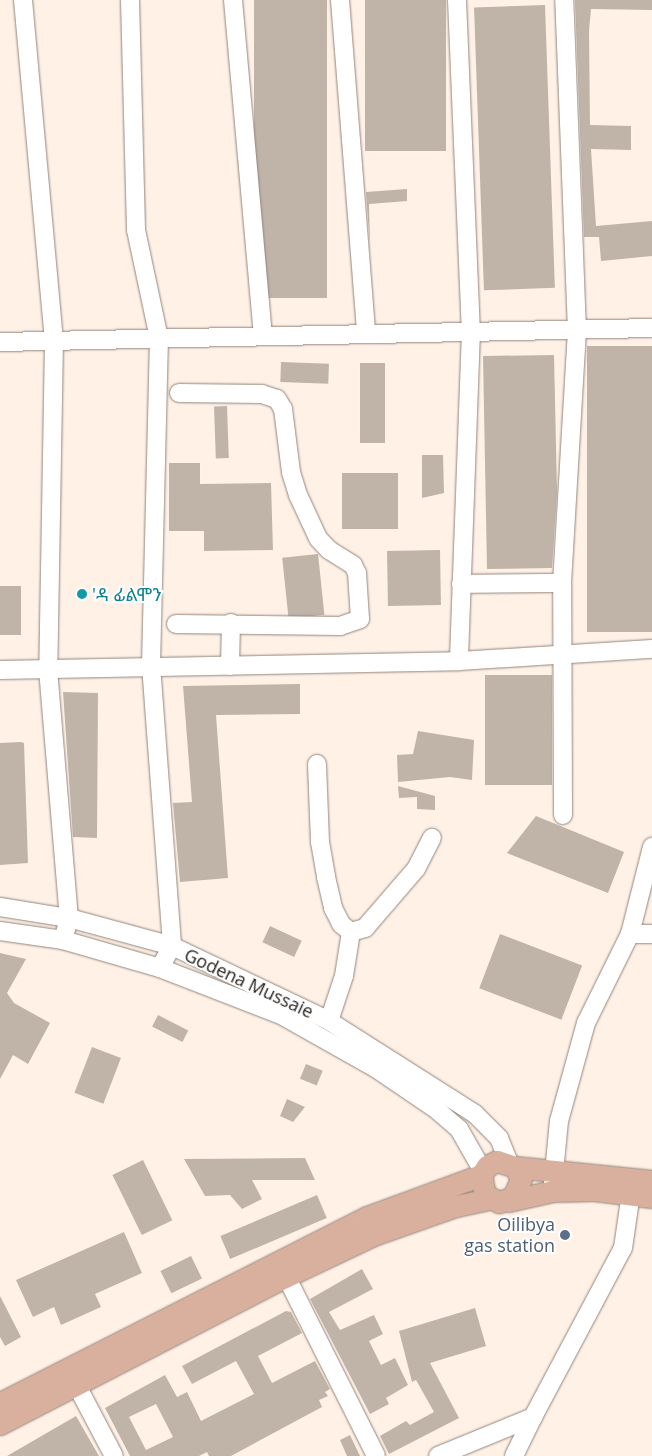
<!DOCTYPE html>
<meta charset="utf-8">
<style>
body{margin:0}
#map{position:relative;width:652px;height:1456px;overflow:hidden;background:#fff1e6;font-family:"Open Sans","Noto Sans Ethiopic",sans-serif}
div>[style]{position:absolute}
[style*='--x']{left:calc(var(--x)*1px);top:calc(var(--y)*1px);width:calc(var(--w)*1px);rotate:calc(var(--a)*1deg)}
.building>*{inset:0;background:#c0b4a9;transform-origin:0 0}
.roads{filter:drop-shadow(0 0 1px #92857c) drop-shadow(0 0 1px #92857c)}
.minor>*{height:18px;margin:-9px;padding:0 9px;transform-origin:9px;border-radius:9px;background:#fff}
.major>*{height:21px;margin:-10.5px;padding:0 10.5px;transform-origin:10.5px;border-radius:10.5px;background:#d9b09e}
.dots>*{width:14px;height:14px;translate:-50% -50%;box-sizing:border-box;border:2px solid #fff;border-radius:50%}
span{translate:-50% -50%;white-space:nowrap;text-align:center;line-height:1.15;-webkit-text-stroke:4px #fff;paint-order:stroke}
.culture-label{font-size:18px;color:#0d838f}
.left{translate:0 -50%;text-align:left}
.street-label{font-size:18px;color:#2a2521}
.service-label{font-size:18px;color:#4e5e75}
.right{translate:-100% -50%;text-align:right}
</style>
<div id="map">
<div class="building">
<div style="left:254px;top:0;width:73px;height:298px"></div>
<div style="left:365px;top:0;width:81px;height:151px"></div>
<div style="clip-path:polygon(575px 0,652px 0,652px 10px,591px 9px,589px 31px,590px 125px,631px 126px,631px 150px,591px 149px,596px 226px,652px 221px,652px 256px,601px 261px,599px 237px,584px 237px)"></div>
<div style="left:545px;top:5px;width:283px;height:71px;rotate:88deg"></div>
<div style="clip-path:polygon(407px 189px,407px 201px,369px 204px,370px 246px,366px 192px)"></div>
<div style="left:652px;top:346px;width:286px;height:65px;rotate:90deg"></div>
<div style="clip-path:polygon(554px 355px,557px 492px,552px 568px,487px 569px,483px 356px)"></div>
<div style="left:281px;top:362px;width:48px;height:20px;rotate:2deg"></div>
<div style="left:360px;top:363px;width:25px;height:80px"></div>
<div style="left:227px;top:406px;width:52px;height:13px;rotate:88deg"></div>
<div style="clip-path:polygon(422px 455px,443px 455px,444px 493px,422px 498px)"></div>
<div style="clip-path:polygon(169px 463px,200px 463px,200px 484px,271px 483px,273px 550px,204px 551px,204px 531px,169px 531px)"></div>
<div style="left:342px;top:473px;width:56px;height:56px"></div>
<div style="left:440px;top:550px;width:55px;height:53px;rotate:89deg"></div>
<div style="left:318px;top:554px;width:61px;height:36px;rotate:84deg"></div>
<div style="left:0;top:586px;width:21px;height:49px"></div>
<div style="left:552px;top:675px;width:110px;height:67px;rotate:90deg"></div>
<div style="clip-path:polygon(300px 684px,300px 714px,216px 715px,228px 878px,180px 882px,173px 803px,192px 802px,183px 686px)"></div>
<div style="clip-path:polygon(63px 692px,98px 693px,97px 838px,73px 837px)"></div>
<div style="clip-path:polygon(418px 731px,474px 740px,472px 780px,450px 777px,398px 782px,397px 755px,413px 754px)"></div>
<div style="clip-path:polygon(21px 742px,24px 743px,28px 863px,0 865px,0 743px)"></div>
<div style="clip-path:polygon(398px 786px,435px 796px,435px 810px,417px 809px,417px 797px,399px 798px)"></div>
<div style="clip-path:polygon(536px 816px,624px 852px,608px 893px,507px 853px)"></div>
<div style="left:270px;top:926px;width:35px;height:18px;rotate:25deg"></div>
<div style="left:500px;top:934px;width:88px;height:58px;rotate:21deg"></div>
<div style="clip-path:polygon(0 953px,26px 959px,7px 993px,14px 1003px,50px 1023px,28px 1064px,13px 1055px,0 1079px)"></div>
<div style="left:158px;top:1015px;width:34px;height:13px;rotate:27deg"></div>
<div style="left:92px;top:1047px;width:31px;height:49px;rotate:21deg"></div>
<div style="left:306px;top:1064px;width:18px;height:16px;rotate:22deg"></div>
<div style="clip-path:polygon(287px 1099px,305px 1107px,293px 1122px,280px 1116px)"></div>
<div style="clip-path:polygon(305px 1158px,315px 1180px,252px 1180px,262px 1199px,242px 1209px,230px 1195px,205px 1196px,184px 1159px)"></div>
<div style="left:143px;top:1160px;width:67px;height:34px;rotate:64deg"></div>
<div style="left:317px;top:1195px;width:25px;height:105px;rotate:67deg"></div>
<div style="clip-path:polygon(124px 1232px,142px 1273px,95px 1294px,101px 1307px,61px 1325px,54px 1307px,33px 1317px,16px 1280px)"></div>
<div style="left:191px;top:1256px;width:25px;height:34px;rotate:64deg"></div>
<div style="clip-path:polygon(362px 1269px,373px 1289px,329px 1312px,340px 1330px,374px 1315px,383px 1334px,369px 1341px,381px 1365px,395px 1358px,408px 1385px,386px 1398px,389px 1404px,370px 1414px,310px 1299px)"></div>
<div style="clip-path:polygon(0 1296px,21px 1337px,5px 1346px,0 1337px)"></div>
<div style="clip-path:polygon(475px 1308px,486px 1346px,430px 1363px,459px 1418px,389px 1454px,380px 1436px,406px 1421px,410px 1425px,434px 1412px,416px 1380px,412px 1382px,399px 1331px)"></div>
<div style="clip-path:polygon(evenodd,286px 1311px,291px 1312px,302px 1333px,258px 1356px,272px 1383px,315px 1361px,330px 1389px,325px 1392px,328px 1396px,319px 1400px,322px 1407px,231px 1456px,209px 1456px,207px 1452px,199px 1456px,130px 1456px,105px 1408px,165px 1375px,177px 1397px,187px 1392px,201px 1421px,254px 1394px,236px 1361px,192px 1384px,182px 1366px,286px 1311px,156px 1404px,173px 1437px,146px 1450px,129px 1417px,156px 1404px)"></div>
<div style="clip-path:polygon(76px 1416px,99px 1456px,7px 1456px)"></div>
<div style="clip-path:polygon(350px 1435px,360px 1456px,347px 1456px,340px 1440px)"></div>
</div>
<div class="roads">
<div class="minor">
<div style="--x:23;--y:0;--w:342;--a:84.8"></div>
<div style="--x:54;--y:341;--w:328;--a:91"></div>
<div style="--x:48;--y:669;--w:250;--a:85.2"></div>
<div style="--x:69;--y:918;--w:23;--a:105"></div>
<div style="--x:130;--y:0;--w:230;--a:88.5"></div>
<div style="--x:136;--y:230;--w:110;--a:78"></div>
<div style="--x:159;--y:338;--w:327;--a:91.4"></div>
<div style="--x:151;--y:665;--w:282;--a:85.7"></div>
<div style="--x:172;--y:946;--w:25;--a:119"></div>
<div style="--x:233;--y:0;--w:336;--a:84.9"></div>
<div style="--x:340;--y:0;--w:334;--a:85.5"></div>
<div style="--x:457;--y:0;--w:331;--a:87.6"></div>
<div style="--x:471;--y:331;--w:330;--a:92.1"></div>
<div style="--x:0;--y:342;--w:652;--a:-1.23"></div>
<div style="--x:461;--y:584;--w:101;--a:-0.6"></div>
<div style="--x:176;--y:624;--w:164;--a:0.7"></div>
<div style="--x:340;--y:626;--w:21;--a:-19"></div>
<div style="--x:360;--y:619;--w:46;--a:-93.7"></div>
<div style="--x:357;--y:573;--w:9;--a:-117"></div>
<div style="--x:353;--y:565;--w:28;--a:-148"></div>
<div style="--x:329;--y:550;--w:16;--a:-133"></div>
<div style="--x:318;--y:538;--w:47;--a:-114.9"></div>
<div style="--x:298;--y:495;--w:24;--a:-107"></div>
<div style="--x:291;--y:472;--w:64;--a:-97.2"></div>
<div style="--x:283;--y:409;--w:12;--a:-121"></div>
<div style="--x:277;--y:399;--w:16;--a:-162"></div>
<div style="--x:262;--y:394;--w:83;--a:-179.3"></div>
<div style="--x:230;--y:666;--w:43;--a:-88.7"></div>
<div style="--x:0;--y:670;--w:459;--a:-1.1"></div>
<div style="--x:459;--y:661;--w:193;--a:-3.6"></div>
<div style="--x:317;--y:764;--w:78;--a:87.8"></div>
<div style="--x:320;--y:842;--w:36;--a:80"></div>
<div style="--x:326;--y:877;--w:32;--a:77"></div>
<div style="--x:333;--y:908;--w:18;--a:63"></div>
<div style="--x:341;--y:924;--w:13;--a:39"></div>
<div style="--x:563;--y:815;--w:232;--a:-90.2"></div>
<div style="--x:562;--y:583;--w:252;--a:-86.6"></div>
<div style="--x:577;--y:331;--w:331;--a:-92.2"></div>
<div style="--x:0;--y:907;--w:70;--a:9.1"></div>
<div style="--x:69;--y:918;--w:107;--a:15.2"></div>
<div style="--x:172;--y:946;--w:174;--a:25.5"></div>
<div style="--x:329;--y:1021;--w:173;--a:32.5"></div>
<div style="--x:475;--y:1114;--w:34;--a:45"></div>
<div style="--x:499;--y:1138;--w:27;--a:68"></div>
<div style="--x:0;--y:931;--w:64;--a:8.1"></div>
<div style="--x:63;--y:940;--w:101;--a:16.1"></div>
<div style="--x:160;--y:968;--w:130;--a:21.2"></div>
<div style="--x:281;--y:1015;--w:110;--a:29.4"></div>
<div style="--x:377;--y:1069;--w:73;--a:34.3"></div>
<div style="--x:437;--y:1110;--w:29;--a:41"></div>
<div style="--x:459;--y:1129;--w:48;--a:60.3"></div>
<div style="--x:630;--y:934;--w:22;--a:0"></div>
<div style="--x:329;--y:1021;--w:47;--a:-71.6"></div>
<div style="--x:344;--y:976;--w:45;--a:-81"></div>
<div style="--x:351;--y:932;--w:15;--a:-16"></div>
<div style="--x:365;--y:928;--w:78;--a:-49.2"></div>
<div style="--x:416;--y:869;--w:35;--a:-63"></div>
<div style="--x:553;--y:1183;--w:62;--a:-84.5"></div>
<div style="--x:559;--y:1121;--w:102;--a:-74.6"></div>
<div style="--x:586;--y:1023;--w:99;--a:-63.7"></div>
<div style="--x:630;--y:934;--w:90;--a:-75.8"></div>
<div style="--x:281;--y:1266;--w:212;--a:63.4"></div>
<div style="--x:76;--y:1384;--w:81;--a:62.2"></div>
<div style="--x:438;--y:1456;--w:103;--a:-22.3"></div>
<div style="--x:533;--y:1417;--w:191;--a:-62"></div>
<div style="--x:623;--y:1248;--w:56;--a:-81.7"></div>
<div style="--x:514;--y:1456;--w:43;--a:-64"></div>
</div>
<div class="major">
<div style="--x:515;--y:1167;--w:13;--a:63"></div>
<div style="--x:521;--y:1179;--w:20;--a:114"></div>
<div style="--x:513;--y:1197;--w:15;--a:160"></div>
<div style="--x:499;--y:1202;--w:16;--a:-153"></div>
<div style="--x:485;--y:1195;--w:20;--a:-101"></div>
<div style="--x:481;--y:1175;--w:11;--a:-56"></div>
<div style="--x:487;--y:1166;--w:11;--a:-27"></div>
<div style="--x:497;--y:1161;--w:19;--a:18"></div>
<div style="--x:515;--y:1167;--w:138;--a:5.8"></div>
<div style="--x:508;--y:1201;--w:46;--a:-12.5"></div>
<div style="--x:553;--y:1191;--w:41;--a:-1.4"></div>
<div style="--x:594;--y:1190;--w:58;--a:6.9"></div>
<div style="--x:0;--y:1403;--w:411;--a:-26.9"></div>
<div style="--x:367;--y:1217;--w:121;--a:-20.2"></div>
<div style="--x:0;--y:1424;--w:321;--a:-27.3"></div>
<div style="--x:285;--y:1277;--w:101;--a:-25.3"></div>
<div style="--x:376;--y:1234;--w:85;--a:-19.3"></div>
<div style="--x:456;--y:1206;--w:35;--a:-12"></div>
</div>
</div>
<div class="dots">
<div style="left:82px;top:594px;background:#0f9aa8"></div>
<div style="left:565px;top:1235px;background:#5c6f8a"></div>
</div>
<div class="culture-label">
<span class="left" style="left:92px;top:594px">'ዳ ፊልሞን</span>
</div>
<div class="street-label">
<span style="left:249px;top:983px;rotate:25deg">Godena Mussaie</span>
</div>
<div class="service-label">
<span class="right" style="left:555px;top:1235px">Oilibya<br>gas station</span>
</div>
</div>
